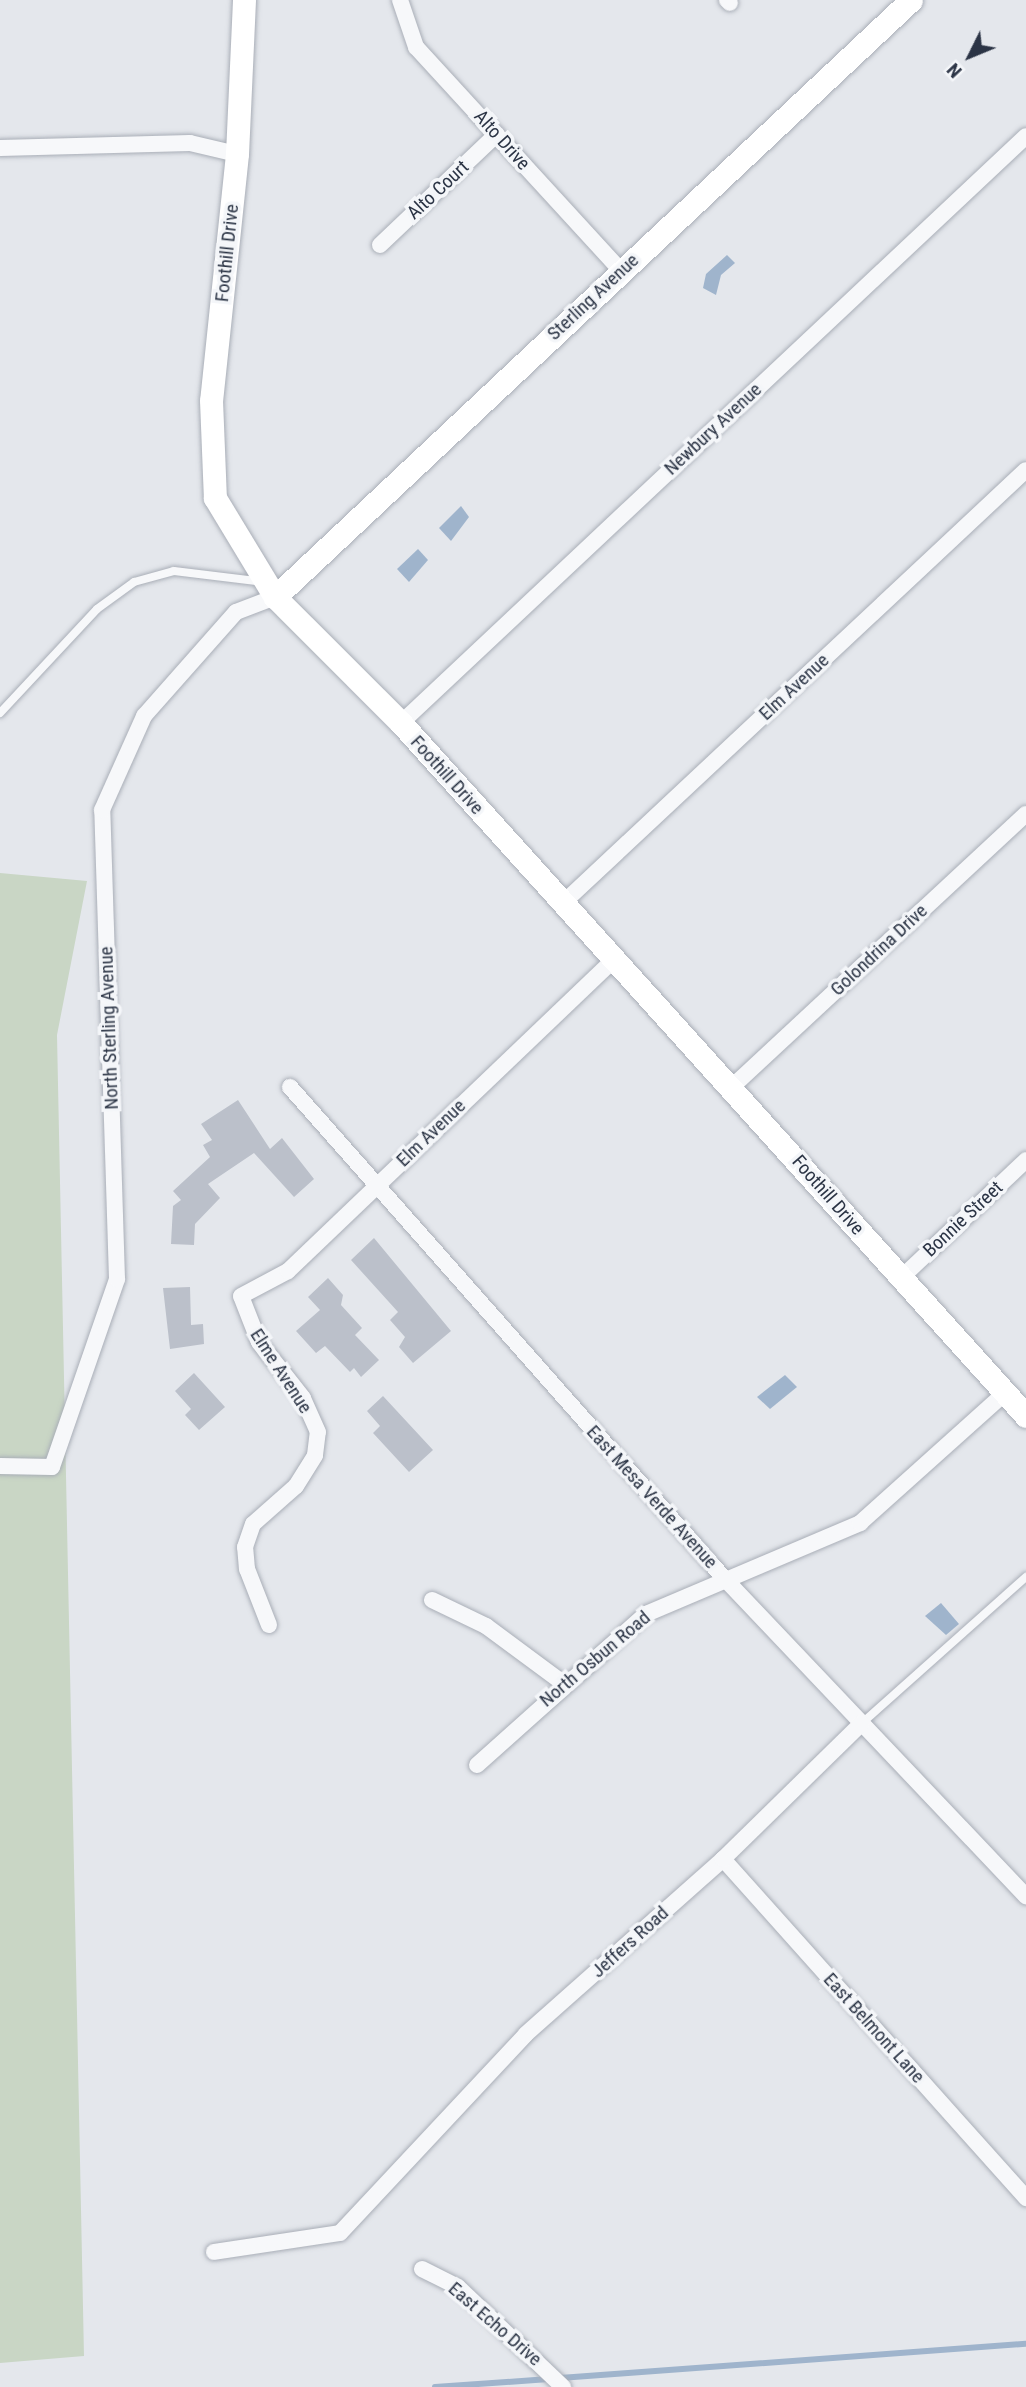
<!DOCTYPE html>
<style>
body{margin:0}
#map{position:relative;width:1026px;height:2387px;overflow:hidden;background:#e4e7ec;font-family:"Roboto Condensed",sans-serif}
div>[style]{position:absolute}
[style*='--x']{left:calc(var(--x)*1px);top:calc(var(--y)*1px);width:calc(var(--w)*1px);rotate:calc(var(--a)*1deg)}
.green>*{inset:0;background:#c9d6c5}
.water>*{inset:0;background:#9fb4cc}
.stream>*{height:6px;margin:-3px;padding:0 3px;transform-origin:3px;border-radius:3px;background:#9fb4cc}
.building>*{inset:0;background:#bbc0ca}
.roads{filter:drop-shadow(0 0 2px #a9aeb7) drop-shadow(0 0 2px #a9aeb7)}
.lane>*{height:8px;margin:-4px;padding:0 4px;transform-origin:4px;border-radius:4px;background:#f7f8fa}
.street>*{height:16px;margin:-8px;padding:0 8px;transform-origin:8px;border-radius:8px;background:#f7f8fa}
.secondary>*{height:23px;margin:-11.5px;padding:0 11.5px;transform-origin:11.5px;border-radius:11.5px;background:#fff}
span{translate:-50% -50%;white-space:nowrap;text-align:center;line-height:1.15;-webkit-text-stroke:7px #f4f6f9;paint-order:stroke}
.street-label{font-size:19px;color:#2b3445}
.north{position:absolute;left:935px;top:21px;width:70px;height:70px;-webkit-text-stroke:5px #f4f6f9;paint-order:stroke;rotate:227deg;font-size:19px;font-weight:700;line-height:28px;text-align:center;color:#2b3445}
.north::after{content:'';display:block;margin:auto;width:24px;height:32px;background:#2b3445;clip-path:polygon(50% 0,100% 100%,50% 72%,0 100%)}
</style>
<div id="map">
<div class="green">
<div style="clip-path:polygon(0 873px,87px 881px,57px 1035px,84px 2356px,0 2363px)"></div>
</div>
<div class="water">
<div style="clip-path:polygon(727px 255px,735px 263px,721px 275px,716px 295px,703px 288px,706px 274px)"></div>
<div style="clip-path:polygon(461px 506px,469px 517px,451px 541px,439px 528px)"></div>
<div style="clip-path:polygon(418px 549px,428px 560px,409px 582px,397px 569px)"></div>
<div style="clip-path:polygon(785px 1375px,797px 1387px,770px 1409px,757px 1397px)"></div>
<div style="clip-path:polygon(941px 1603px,959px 1624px,946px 1635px,925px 1616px)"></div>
</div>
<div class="stream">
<div style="--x:560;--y:2378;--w:467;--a:-4.2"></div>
<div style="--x:435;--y:2387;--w:114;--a:-4"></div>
</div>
<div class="building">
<div style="clip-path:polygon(238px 1100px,270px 1149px,282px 1138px,314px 1179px,294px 1197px,254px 1153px,208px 1184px,220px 1198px,195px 1224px,194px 1245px,171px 1244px,173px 1206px,181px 1200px,173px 1191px,210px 1157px,203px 1145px,212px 1140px,201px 1124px)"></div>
<div style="clip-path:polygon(374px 1238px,451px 1331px,413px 1363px,399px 1347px,405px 1337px,390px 1320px,398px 1312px,351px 1260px)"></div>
<div style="clip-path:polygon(328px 1278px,343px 1295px,341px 1305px,362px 1328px,355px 1335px,379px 1360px,361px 1377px,354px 1368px,350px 1372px,325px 1346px,316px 1353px,296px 1331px,320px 1310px,308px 1297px)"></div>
<div style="clip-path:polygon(190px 1287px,191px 1325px,203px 1324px,204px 1344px,170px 1349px,163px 1288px)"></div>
<div style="clip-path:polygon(194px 1373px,225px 1407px,199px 1430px,185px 1415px,191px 1409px,175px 1391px)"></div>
<div style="clip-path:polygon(383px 1396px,433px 1450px,409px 1472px,373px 1433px,380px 1426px,367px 1411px)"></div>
</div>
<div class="roads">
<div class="lane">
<div style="--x:0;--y:713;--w:142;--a:-47"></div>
<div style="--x:97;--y:609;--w:46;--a:-36.1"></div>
<div style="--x:134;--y:582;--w:41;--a:-15.4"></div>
<div style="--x:174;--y:571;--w:91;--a:7"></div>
<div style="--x:862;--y:1723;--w:220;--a:-41.7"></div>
</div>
<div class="street">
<div style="--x:400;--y:0;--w:50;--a:71.2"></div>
<div style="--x:416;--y:47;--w:304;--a:47.5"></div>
<div style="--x:727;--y:0;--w:4;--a:45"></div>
<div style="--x:0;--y:148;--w:190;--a:-1.5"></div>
<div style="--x:190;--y:143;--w:48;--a:13.2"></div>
<div style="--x:380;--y:245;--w:161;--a:-43.5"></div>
<div style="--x:401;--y:723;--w:857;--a:-43.2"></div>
<div style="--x:562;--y:904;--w:635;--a:-43.09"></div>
<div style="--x:290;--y:1087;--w:655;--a:48.53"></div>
<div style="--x:724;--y:1578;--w:439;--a:46.5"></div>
<div style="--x:732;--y:1087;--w:401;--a:-42.9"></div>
<div style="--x:901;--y:1278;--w:172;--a:-43.3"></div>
<div style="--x:0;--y:1466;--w:52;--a:1.1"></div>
<div style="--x:52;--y:1467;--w:199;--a:-70.9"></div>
<div style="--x:117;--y:1279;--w:469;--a:-91.8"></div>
<div style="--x:102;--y:810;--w:103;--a:-65.9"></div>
<div style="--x:144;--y:716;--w:139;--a:-48.5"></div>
<div style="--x:236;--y:612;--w:42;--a:-21"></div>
<div style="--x:432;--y:1600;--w:60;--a:25.7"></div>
<div style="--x:486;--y:1626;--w:96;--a:36.5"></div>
<div style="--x:269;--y:1625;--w:60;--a:-111.4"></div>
<div style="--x:247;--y:1569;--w:22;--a:-95"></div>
<div style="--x:245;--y:1547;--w:24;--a:-71"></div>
<div style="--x:253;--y:1524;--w:57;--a:-41.5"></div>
<div style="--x:296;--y:1486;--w:36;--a:-58"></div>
<div style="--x:315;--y:1455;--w:23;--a:-83"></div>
<div style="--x:318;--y:1432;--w:37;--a:-114"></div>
<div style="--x:303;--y:1398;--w:71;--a:-128.2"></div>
<div style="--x:259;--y:1342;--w:49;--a:-111.4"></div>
<div style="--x:241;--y:1296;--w:53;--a:-28"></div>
<div style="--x:288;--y:1271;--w:451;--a:-43.7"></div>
<div style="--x:477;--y:1765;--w:227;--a:-41.8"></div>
<div style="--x:646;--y:1614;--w:233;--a:-23"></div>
<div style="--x:860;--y:1523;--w:195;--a:-41.9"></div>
<div style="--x:723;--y:1859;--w:455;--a:48.2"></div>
<div style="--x:214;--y:2252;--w:127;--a:-8.6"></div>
<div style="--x:340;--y:2233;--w:272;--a:-46.9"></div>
<div style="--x:526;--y:2034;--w:264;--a:-41.6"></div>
<div style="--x:723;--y:1859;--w:194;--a:-44.4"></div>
<div style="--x:422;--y:2269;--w:40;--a:26.6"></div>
<div style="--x:458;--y:2287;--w:145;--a:43.6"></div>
</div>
<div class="secondary">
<div style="--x:244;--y:0;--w:154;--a:92.6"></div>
<div style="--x:237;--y:154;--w:247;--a:96"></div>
<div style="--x:211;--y:400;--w:98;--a:87.7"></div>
<div style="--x:215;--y:498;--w:116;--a:58.8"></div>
<div style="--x:275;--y:597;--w:178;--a:45"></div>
<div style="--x:401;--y:723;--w:933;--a:47.95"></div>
<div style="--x:275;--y:597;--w:872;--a:-43.19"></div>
</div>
</div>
<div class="street-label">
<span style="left:502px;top:140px;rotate:48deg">Alto Drive</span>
<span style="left:438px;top:190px;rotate:-43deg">Alto Court</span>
<span style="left:227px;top:253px;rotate:-84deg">Foothill Drive</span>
<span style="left:593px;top:297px;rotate:-43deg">Sterling Avenue</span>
<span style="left:713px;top:429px;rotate:-43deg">Newbury Avenue</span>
<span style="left:794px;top:687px;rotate:-43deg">Elm Avenue</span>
<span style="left:447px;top:775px;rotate:48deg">Foothill Drive</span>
<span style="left:879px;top:950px;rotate:-43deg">Golondrina Drive</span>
<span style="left:109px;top:1028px;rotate:-92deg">North Sterling Avenue</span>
<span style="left:431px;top:1133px;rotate:-44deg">Elm Avenue</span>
<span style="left:828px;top:1195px;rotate:49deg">Foothill Drive</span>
<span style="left:963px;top:1219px;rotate:-43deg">Bonnie Street</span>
<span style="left:281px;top:1371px;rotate:57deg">Elme Avenue</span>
<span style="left:652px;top:1497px;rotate:48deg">East Mesa Verde Avenue</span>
<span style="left:595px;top:1659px;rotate:-40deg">North Osbun Road</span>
<span style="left:630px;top:1942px;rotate:-42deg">Jeffers Road</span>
<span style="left:874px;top:2028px;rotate:48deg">East Belmont Lane</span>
<span style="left:495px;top:2324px;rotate:41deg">East Echo Drive</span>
</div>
<div class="north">N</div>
</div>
